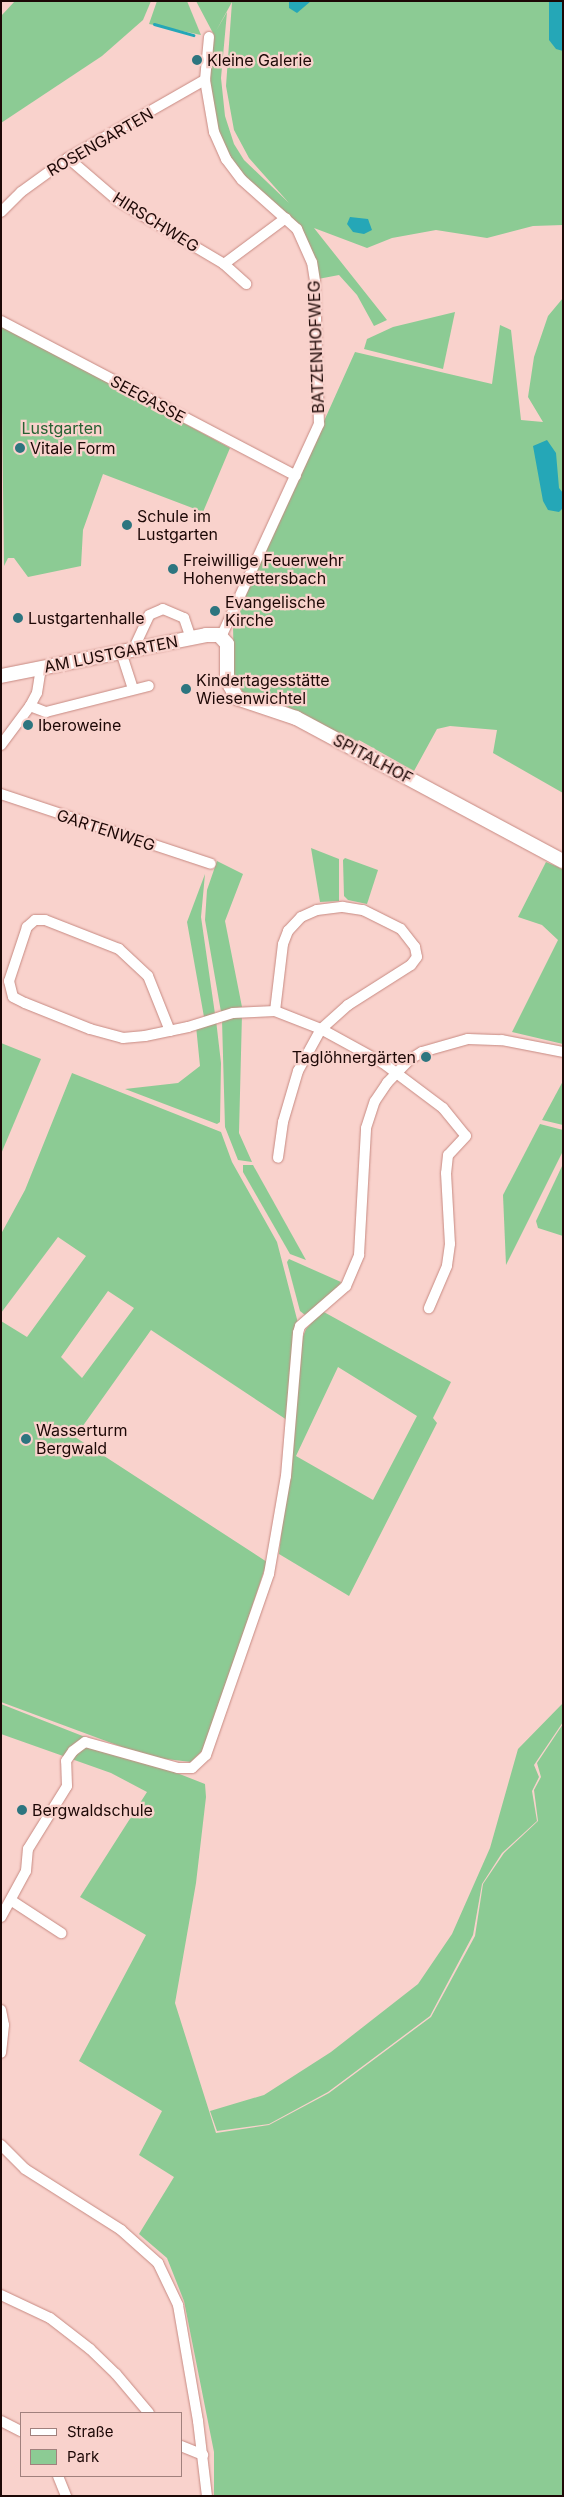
<!DOCTYPE html>
<meta charset="utf-8">
<style>
body{margin:0}
#map{position:relative;width:564px;height:2497px;overflow:hidden;background:#f9d2cc;font-family:Inter,sans-serif}
div>[style]{position:absolute}
[style*='--x']{left:calc(var(--x)*1px);top:calc(var(--y)*1px);width:calc(var(--w)*1px);rotate:calc(var(--a)*1deg)}
.green>*{inset:0;background:#8ccb94}
.water>*{inset:0;background:#25a7b7}
.stream>*{height:3px;margin:-1.5px;padding:0 1.5px;transform-origin:1.5px;border-radius:1.5px;background:#25a7b7}
.roads{filter:drop-shadow(0 0 1px #c78a82) drop-shadow(0 0 1px #c78a82)}
.minor>*{height:10px;margin:-5px;padding:0 5px;transform-origin:5px;border-radius:5px;background:#fff}
.tertiary>*{height:14px;margin:-7px;padding:0 7px;transform-origin:7px;border-radius:7px;background:#fff}
.dots>*{width:14px;height:14px;translate:-50% -50%;box-sizing:border-box;border:2px solid #f9d2cc;border-radius:50%}
span{translate:-50% -50%;white-space:nowrap;text-align:center;line-height:1.15;-webkit-text-stroke:4.5px #f9d2cc;paint-order:stroke}
.poi-label{font-size:16px;color:#1d0806}
.left{translate:0 -50%;text-align:left}
.right{translate:-100% -50%;text-align:right}
.street-label{font-size:16px;color:#1d0806}
.park-label{font-size:16px;color:#276233}
.frame{position:absolute;inset:0;border:2px solid #1d0806;pointer-events:none}
.legend{position:absolute;left:20px;top:2412px;width:162px;height:65px;box-sizing:border-box;background:#f9d2cc;border:1px solid #a1817d;margin:0;padding:6px 9px;list-style:none;font-size:15px;color:#1d0806}
.legend li{display:flex;align-items:center;gap:10px;height:25px}
.legend b{width:25px;border:1px solid #a1817d}
</style>
<div id="map">
<div class="green">
<div style="clip-path:polygon(15px 1px,151px 1px,143px 20px,102px 56px,1px 123px,1px 16px)"></div>
<div style="clip-path:polygon(157px 1px,187px 1px,201px 35px,149px 24px)"></div>
<div style="clip-path:polygon(evenodd,196px 1px,563px 1px,563px 225px,533px 226px,487px 238px,436px 230px,392px 238px,367px 248px,314px 228px,387px 320px,374px 326px,357px 295px,339px 275px,318px 279px,299px 226px,245px 179px,232px 164px,215px 123px,207px 79px,214px 35px,196px 1px,232px 2px,226px 86px,234px 130px,249px 158px,289px 203px,244px 160px,234px 144px,225px 116px,221px 78px,227px 12px,216px 31px,232px 2px)"></div>
<div style="clip-path:polygon(563px 298px,563px 793px,493px 753px,497px 730px,450px 726px,437px 729px,414px 771px,359px 740px,356px 744px,288px 707px,244px 694px,234px 678px,233px 624px,355px 352px,492px 384px,500px 325px,511px 330px,521px 420px,543px 422px,528px 397px,534px 357px,548px 316px)"></div>
<div style="clip-path:polygon(455px 312px,443px 369px,364px 349px,367px 339px,393px 327px)"></div>
<div style="clip-path:polygon(1px 325px,230px 448px,203px 512px,103px 474px,83px 530px,81px 566px,28px 577px,14px 558px,8px 558px,4px 566px)"></div>
<div style="clip-path:polygon(311px 848px,339px 859px,339px 901px,320px 902px)"></div>
<div style="clip-path:polygon(345px 858px,378px 870px,367px 904px,348px 900px,344px 896px,343px 860px)"></div>
<div style="clip-path:polygon(217px 861px,243px 874px,225px 921px,242px 1007px,221px 1012px,205px 920px,207px 890px)"></div>
<div style="clip-path:polygon(546px 862px,563px 869px,563px 1044px,512px 1032px,558px 940px,542px 925px,518px 917px)"></div>
<div style="clip-path:polygon(205px 874px,201px 917px,215px 1014px,204px 1017px,187px 922px)"></div>
<div style="clip-path:polygon(242px 1014px,239px 1133px,252px 1162px,238px 1160px,225px 1127px,222px 1020px)"></div>
<div style="clip-path:polygon(216px 1020px,221px 1063px,220px 1122px,217px 1124px,125px 1089px,178px 1083px,200px 1066px,196px 1026px)"></div>
<div style="clip-path:polygon(1px 1043px,41px 1059px,1px 1154px)"></div>
<div style="clip-path:polygon(evenodd,72px 1073px,221px 1132px,232px 1162px,277px 1242px,298px 1323px,293px 1341px,287px 1420px,151px 1330px,75px 1437px,267px 1562px,205px 1748px,191px 1762px,149px 1757px,1px 1702px,1px 1321px,27px 1337px,86px 1256px,58px 1237px,1px 1313px,1px 1234px,25px 1190px,72px 1073px,108px 1291px,134px 1308px,82px 1378px,85px 1381px,61px 1357px,108px 1291px)"></div>
<div style="clip-path:polygon(563px 1081px,563px 1125px,542px 1120px)"></div>
<div style="clip-path:polygon(540px 1124px,563px 1130px,563px 1151px,506px 1265px,503px 1195px)"></div>
<div style="clip-path:polygon(563px 1164px,563px 1236px,538px 1228px,536px 1221px)"></div>
<div style="clip-path:polygon(243px 1165px,253px 1165px,306px 1260px,290px 1254px,243px 1172px)"></div>
<div style="clip-path:polygon(289px 1259px,341px 1282px,336px 1291px,305px 1315px,300px 1311px,287px 1262px)"></div>
<div style="clip-path:polygon(evenodd,322px 1311px,451px 1382px,433px 1418px,437px 1423px,349px 1596px,279px 1554px,302px 1339px,306px 1329px,322px 1311px,338px 1367px,417px 1416px,373px 1500px,296px 1456px,338px 1367px)"></div>
<div style="clip-path:polygon(563px 1703px,563px 1722px,534px 1765px,539px 1777px,532px 1791px,537px 1821px,502px 1853px,482px 1884px,473px 1935px,430px 2016px,328px 2092px,269px 2124px,217px 2131px,210px 2111px,264px 2095px,331px 2052px,418px 1984px,452px 1934px,490px 1848px,518px 1749px)"></div>
<div style="clip-path:polygon(1px 1704px,205px 1784px,206px 1797px,196px 1883px,175px 2003px,216px 2133px,269px 2125px,329px 2093px,431px 2017px,475px 1936px,483px 1884px,504px 1853px,538px 1821px,534px 1790px,541px 1777px,537px 1763px,563px 1724px,563px 2496px,214px 2496px,214px 2452px,184px 2301px,167px 2258px,139px 2234px,174px 2177px,139px 2155px,162px 2111px,79px 2061px,146px 1935px,80px 1897px,147px 1792px,111px 1773px,1px 1734px)"></div>
</div>
<div class="water">
<div style="clip-path:polygon(289px 1px,311px 1px,297px 13px,289px 8px)"></div>
<div style="clip-path:polygon(549px 1px,563px 1px,563px 51px,556px 49px,549px 40px)"></div>
<div style="clip-path:polygon(350px 217px,368px 219px,372px 230px,364px 234px,353px 232px,347px 224px)"></div>
<div style="clip-path:polygon(547px 440px,556px 453px,559px 488px,563px 493px,563px 508px,559px 512px,548px 510px,543px 501px,533px 446px)"></div>
</div>
<div class="stream">
<div style="--x:154;--y:24;--w:41;--a:15.8"></div>
</div>
<div class="roads">
<div class="minor">
<div style="--x:209;--y:37;--w:43;--a:95.3"></div>
<div style="--x:205;--y:80;--w:53;--a:80.2"></div>
<div style="--x:214;--y:132;--w:30;--a:66"></div>
<div style="--x:226;--y:159;--w:26;--a:53"></div>
<div style="--x:242;--y:180;--w:74;--a:41.7"></div>
<div style="--x:297;--y:229;--w:36;--a:66"></div>
<div style="--x:312;--y:262;--w:20;--a:81"></div>
<div style="--x:315;--y:282;--w:142;--a:88.4"></div>
<div style="--x:319;--y:424;--w:234;--a:114.7"></div>
<div style="--x:68;--y:158;--w:66;--a:40.7"></div>
<div style="--x:118;--y:201;--w:123;--a:30.7"></div>
<div style="--x:224;--y:264;--w:30;--a:42"></div>
<div style="--x:1;--y:212;--w:28;--a:-45"></div>
<div style="--x:21;--y:192;--w:58;--a:-35.9"></div>
<div style="--x:68;--y:158;--w:158;--a:-29.7"></div>
<div style="--x:224;--y:264;--w:77;--a:-36.6"></div>
<div style="--x:1;--y:321;--w:333;--a:27.7"></div>
<div style="--x:133;--y:650;--w:38;--a:-65"></div>
<div style="--x:149;--y:615;--w:15;--a:-23"></div>
<div style="--x:163;--y:609;--w:23;--a:23"></div>
<div style="--x:184;--y:618;--w:21;--a:71"></div>
<div style="--x:121;--y:652;--w:39;--a:72"></div>
<div style="--x:30;--y:706;--w:17;--a:21"></div>
<div style="--x:46;--y:712;--w:106;--a:-14.2"></div>
<div style="--x:1;--y:745;--w:49;--a:-53.4"></div>
<div style="--x:30;--y:706;--w:15;--a:-62"></div>
<div style="--x:37;--y:693;--w:25;--a:-81"></div>
<div style="--x:1;--y:794;--w:221;--a:18.4"></div>
<div style="--x:275;--y:1011;--w:67;--a:-83.2"></div>
<div style="--x:283;--y:944;--w:14;--a:-69"></div>
<div style="--x:288;--y:931;--w:19;--a:-47"></div>
<div style="--x:301;--y:917;--w:17;--a:-24"></div>
<div style="--x:317;--y:910;--w:26;--a:-7"></div>
<div style="--x:343;--y:907;--w:20;--a:9"></div>
<div style="--x:363;--y:910;--w:42;--a:26.6"></div>
<div style="--x:401;--y:929;--w:23;--a:52"></div>
<div style="--x:415;--y:947;--w:10;--a:79"></div>
<div style="--x:417;--y:957;--w:10;--a:127"></div>
<div style="--x:411;--y:965;--w:75;--a:147.6"></div>
<div style="--x:348;--y:1005;--w:36;--a:138"></div>
<div style="--x:321;--y:1029;--w:48;--a:118.7"></div>
<div style="--x:298;--y:1071;--w:53;--a:106.4"></div>
<div style="--x:283;--y:1122;--w:36;--a:98"></div>
<div style="--x:170;--y:1031;--w:59;--a:-111.8"></div>
<div style="--x:148;--y:976;--w:40;--a:-137"></div>
<div style="--x:119;--y:949;--w:79;--a:-158.6"></div>
<div style="--x:45;--y:920;--w:10;--a:180"></div>
<div style="--x:35;--y:920;--w:11;--a:139"></div>
<div style="--x:27;--y:927;--w:57;--a:108.4"></div>
<div style="--x:9;--y:981;--w:16;--a:76"></div>
<div style="--x:13;--y:997;--w:13;--a:27"></div>
<div style="--x:25;--y:1003;--w:70;--a:21.8"></div>
<div style="--x:90;--y:1029;--w:34;--a:15"></div>
<div style="--x:123;--y:1038;--w:22;--a:-5"></div>
<div style="--x:145;--y:1036;--w:44;--a:-11.8"></div>
<div style="--x:188;--y:1027;--w:47;--a:-17.3"></div>
<div style="--x:233;--y:1013;--w:42;--a:-2.7"></div>
<div style="--x:275;--y:1011;--w:49;--a:21.4"></div>
<div style="--x:321;--y:1029;--w:71;--a:28.7"></div>
<div style="--x:383;--y:1063;--w:75;--a:36.9"></div>
<div style="--x:443;--y:1108;--w:36;--a:51"></div>
<div style="--x:466;--y:1136;--w:26;--a:133"></div>
<div style="--x:448;--y:1155;--w:18;--a:96"></div>
<div style="--x:446;--y:1173;--w:71;--a:86.8"></div>
<div style="--x:450;--y:1244;--w:22;--a:98"></div>
<div style="--x:447;--y:1266;--w:46;--a:113.2"></div>
<div style="--x:12;--y:1901;--w:59;--a:33.1"></div>
<div style="--x:1;--y:1917;--w:52;--a:-61.5"></div>
<div style="--x:26;--y:1871;--w:22;--a:-85"></div>
<div style="--x:28;--y:1849;--w:74;--a:-58.2"></div>
<div style="--x:67;--y:1786;--w:25;--a:-92"></div>
<div style="--x:66;--y:1761;--w:12;--a:-55"></div>
<div style="--x:73;--y:1751;--w:15;--a:-37"></div>
<div style="--x:85;--y:1742;--w:97;--a:15.6"></div>
<div style="--x:178;--y:1768;--w:14;--a:0"></div>
<div style="--x:192;--y:1768;--w:19;--a:-43"></div>
<div style="--x:206;--y:1755;--w:192;--a:-70.8"></div>
<div style="--x:269;--y:1574;--w:99;--a:-80.2"></div>
<div style="--x:286;--y:1476;--w:144;--a:-85.2"></div>
<div style="--x:298;--y:1333;--w:7;--a:-74"></div>
<div style="--x:300;--y:1326;--w:61;--a:-41"></div>
<div style="--x:346;--y:1286;--w:34;--a:-67"></div>
<div style="--x:359;--y:1255;--w:127;--a:-86.8"></div>
<div style="--x:366;--y:1128;--w:28;--a:-72"></div>
<div style="--x:375;--y:1101;--w:22;--a:-56"></div>
<div style="--x:387;--y:1083;--w:32;--a:-46"></div>
<div style="--x:409;--y:1060;--w:15;--a:-32"></div>
<div style="--x:422;--y:1052;--w:48;--a:-15.8"></div>
<div style="--x:468;--y:1039;--w:34;--a:2"></div>
<div style="--x:502;--y:1040;--w:62;--a:11.1"></div>
<div style="--x:1;--y:2010;--w:15;--a:79"></div>
<div style="--x:4;--y:2025;--w:28;--a:96"></div>
<div style="--x:1;--y:2145;--w:34;--a:45"></div>
<div style="--x:25;--y:2169;--w:114;--a:32.4"></div>
<div style="--x:121;--y:2230;--w:50;--a:41.7"></div>
<div style="--x:158;--y:2263;--w:47;--a:64.5"></div>
<div style="--x:178;--y:2305;--w:118;--a:80.2"></div>
<div style="--x:198;--y:2421;--w:76;--a:83.2"></div>
<div style="--x:1;--y:2295;--w:54;--a:25.1"></div>
<div style="--x:50;--y:2318;--w:51;--a:37.8"></div>
<div style="--x:90;--y:2349;--w:36;--a:44"></div>
<div style="--x:116;--y:2374;--w:51;--a:49.8"></div>
<div style="--x:1;--y:2421;--w:22;--a:27"></div>
<div style="--x:181;--y:2446;--w:24;--a:22"></div>
<div style="--x:58;--y:2476;--w:22;--a:68"></div>
</div>
<div class="tertiary">
<div style="--x:1;--y:676;--w:209;--a:-11.3"></div>
<div style="--x:206;--y:635;--w:13;--a:0"></div>
<div style="--x:219;--y:635;--w:12;--a:48"></div>
<div style="--x:227;--y:644;--w:36;--a:90"></div>
<div style="--x:227;--y:680;--w:21;--a:61"></div>
<div style="--x:237;--y:698;--w:62;--a:18.7"></div>
<div style="--x:296;--y:718;--w:303;--a:28.2"></div>
</div>
</div>
<div class="dots">
<div style="left:197px;top:60px;background:#2d757f"></div>
<div style="left:20px;top:448px;background:#2d757f"></div>
<div style="left:127px;top:525px;background:#2d757f"></div>
<div style="left:173px;top:569px;background:#2d757f"></div>
<div style="left:215px;top:611px;background:#2d757f"></div>
<div style="left:18px;top:618px;background:#2d757f"></div>
<div style="left:186px;top:689px;background:#2d757f"></div>
<div style="left:28px;top:725px;background:#2d757f"></div>
<div style="left:426px;top:1057px;background:#2d757f"></div>
<div style="left:26px;top:1439px;background:#2d757f"></div>
<div style="left:22px;top:1810px;background:#2d757f"></div>
</div>
<div class="poi-label">
<span class="left" style="left:207px;top:60px">Kleine Galerie</span>
<span class="left" style="left:30px;top:448px">Vitale Form</span>
<span class="left" style="left:137px;top:525px">Schule im<br>Lustgarten</span>
<span class="left" style="left:183px;top:569px">Freiwillige Feuerwehr<br>Hohenwettersbach</span>
<span class="left" style="left:225px;top:611px">Evangelische<br>Kirche</span>
<span class="left" style="left:28px;top:618px">Lustgartenhalle</span>
<span class="left" style="left:196px;top:689px">Kindertagesstätte<br>Wiesenwichtel</span>
<span class="left" style="left:38px;top:725px">Iberoweine</span>
<span class="right" style="left:416px;top:1057px">Taglöhnergärten</span>
<span class="left" style="left:36px;top:1439px">Wasserturm<br>Bergwald</span>
<span class="left" style="left:32px;top:1810px">Bergwaldschule</span>
</div>
<div class="street-label">
<span style="left:100px;top:142px;rotate:-30deg">ROSENGARTEN</span>
<span style="left:156px;top:222px;rotate:32deg">HIRSCHWEG</span>
<span style="left:316px;top:347px;rotate:-92deg">BATZENHOFWEG</span>
<span style="left:148px;top:399px;rotate:28deg">SEEGASSE</span>
<span style="left:111px;top:654px;rotate:-11deg">AM LUSTGARTEN</span>
<span style="left:373px;top:759px;rotate:28deg">SPITALHOF</span>
<span style="left:106px;top:830px;rotate:18deg">GARTENWEG</span>
</div>
<div class="park-label">
<span style="left:62px;top:428px">Lustgarten</span>
</div>
<div class="frame"></div>
<ul class="legend">
<li><b style="height:6px;background:#fff"></b>Straße</li>
<li><b style="height:14px;background:#8ccb94"></b>Park</li>
</ul>
</div>
